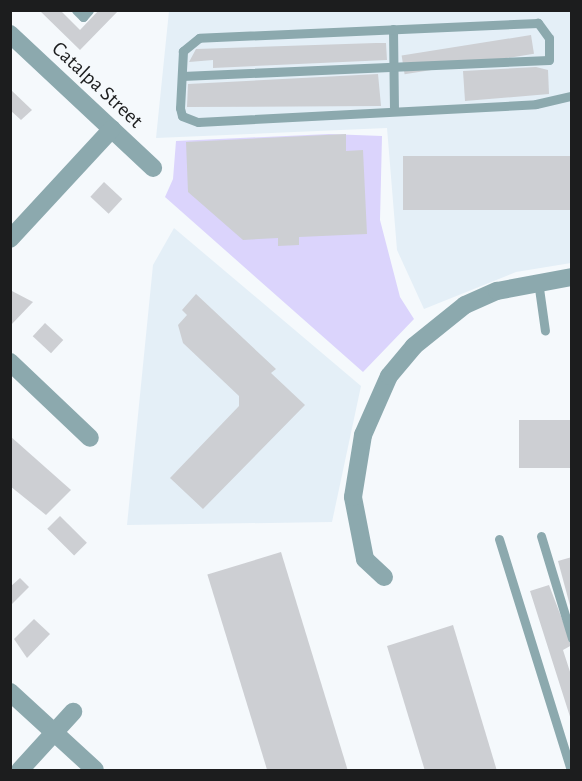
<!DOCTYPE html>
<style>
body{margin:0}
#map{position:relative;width:582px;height:781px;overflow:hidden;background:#f5f9fc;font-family:"Alegreya Sans",sans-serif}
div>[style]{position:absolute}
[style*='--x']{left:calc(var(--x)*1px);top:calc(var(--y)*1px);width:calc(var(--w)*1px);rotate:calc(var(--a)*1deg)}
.built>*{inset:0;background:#e4eff7}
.green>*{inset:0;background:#dbd4fc}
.building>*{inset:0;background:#cdcfd3;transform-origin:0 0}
.lane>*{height:9px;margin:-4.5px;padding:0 4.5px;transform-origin:4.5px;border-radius:4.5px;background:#8ca9ae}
.street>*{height:18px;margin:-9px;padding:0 9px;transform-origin:9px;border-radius:9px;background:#8ca9ae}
span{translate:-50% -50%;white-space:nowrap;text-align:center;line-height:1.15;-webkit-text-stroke:4.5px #f5f9fc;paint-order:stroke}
.street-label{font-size:21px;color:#1c1d1e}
.frame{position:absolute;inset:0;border:12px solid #1c1d1e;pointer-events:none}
</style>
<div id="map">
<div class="built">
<div style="clip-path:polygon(169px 11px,571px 11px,571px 263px,516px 272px,424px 309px,397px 250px,387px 128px,156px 138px)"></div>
<div style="clip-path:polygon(174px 228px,361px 386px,332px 522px,127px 525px,153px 265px)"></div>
</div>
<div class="green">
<div style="clip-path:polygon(329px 134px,382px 136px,380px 220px,400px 297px,414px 319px,363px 372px,165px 197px,173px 179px,176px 141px)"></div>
</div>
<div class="building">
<div style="clip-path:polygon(39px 10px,60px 10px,80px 30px,99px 10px,119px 10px,80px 50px)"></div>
<div style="left:531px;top:35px;width:19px;height:131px;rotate:81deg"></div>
<div style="clip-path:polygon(376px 43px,386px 43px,387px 60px,213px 68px,213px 60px,189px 62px,196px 49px)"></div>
<div style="clip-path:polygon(536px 67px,548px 70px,549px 94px,465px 101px,463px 71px)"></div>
<div style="clip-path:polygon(378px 74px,381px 106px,187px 107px,188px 84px)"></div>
<div style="clip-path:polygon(10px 89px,32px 110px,21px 120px,10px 110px)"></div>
<div style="clip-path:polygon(346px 134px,346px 151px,363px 150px,367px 234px,299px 237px,299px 245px,278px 246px,278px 238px,243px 240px,188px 192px,186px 142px)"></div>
<div style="left:572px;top:156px;width:54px;height:169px;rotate:90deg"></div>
<div style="left:104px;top:182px;width:25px;height:20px;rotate:43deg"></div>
<div style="clip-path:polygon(10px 290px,33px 302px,10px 326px)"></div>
<div style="clip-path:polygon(196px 294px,276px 369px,271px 373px,305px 405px,203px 509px,170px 478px,239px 406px,239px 396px,183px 343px,178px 325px,187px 315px,182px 310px)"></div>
<div style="left:45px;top:323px;width:25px;height:18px;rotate:43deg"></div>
<div style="left:572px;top:420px;width:48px;height:53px;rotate:90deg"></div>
<div style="clip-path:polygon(10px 436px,71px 490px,46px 515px,10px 486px)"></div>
<div style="left:60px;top:516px;width:38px;height:18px;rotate:45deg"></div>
<div style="left:281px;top:552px;width:229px;height:77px;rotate:73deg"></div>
<div style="clip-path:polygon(572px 557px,572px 613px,558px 561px)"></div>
<div style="clip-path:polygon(20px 578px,29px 587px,10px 606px,10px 587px)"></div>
<div style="clip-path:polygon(549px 585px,572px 645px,563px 650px,572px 678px,572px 723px,530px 591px)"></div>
<div style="clip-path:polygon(34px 619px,50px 634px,27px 658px,14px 639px)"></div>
<div style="clip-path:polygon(453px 625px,497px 771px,425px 771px,387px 646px)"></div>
</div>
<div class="lane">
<div style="--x:76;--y:10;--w:10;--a:45"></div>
<div style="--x:83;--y:17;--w:9;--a:-49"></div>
<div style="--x:393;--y:29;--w:82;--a:89.3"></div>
<div style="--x:182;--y:76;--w:367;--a:-2.5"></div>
<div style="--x:549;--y:60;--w:22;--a:-90"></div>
<div style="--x:549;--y:38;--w:19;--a:-126"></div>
<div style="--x:538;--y:23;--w:339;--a:177.5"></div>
<div style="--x:199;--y:38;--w:21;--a:141"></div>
<div style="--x:183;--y:51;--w:57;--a:93"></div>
<div style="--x:180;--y:108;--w:8;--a:76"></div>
<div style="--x:182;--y:116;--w:17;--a:21"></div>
<div style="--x:198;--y:122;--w:338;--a:-3"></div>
<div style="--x:536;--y:104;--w:37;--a:-13"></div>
<div style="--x:538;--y:281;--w:50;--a:82"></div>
<div style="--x:541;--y:536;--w:107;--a:73.1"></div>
<div style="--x:499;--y:539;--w:242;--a:72.7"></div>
</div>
<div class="street">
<div style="--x:10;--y:34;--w:196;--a:43.1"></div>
<div style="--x:10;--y:239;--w:150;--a:-47.2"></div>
<div style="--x:10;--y:362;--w:110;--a:43.5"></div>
<div style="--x:384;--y:577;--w:26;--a:-137"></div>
<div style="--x:365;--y:559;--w:63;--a:-101"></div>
<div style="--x:353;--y:497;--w:63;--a:-80.8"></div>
<div style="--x:363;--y:435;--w:64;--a:-66.2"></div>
<div style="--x:389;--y:376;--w:39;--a:-50"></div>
<div style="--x:414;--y:346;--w:65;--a:-38.8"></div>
<div style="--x:465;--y:305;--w:35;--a:-24"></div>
<div style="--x:497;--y:291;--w:76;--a:-10.6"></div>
<div style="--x:10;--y:692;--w:115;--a:42.5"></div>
<div style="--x:20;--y:770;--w:79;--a:-47.6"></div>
</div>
<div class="street-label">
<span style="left:97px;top:85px;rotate:43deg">Catalpa Street</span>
</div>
<div class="frame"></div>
</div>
